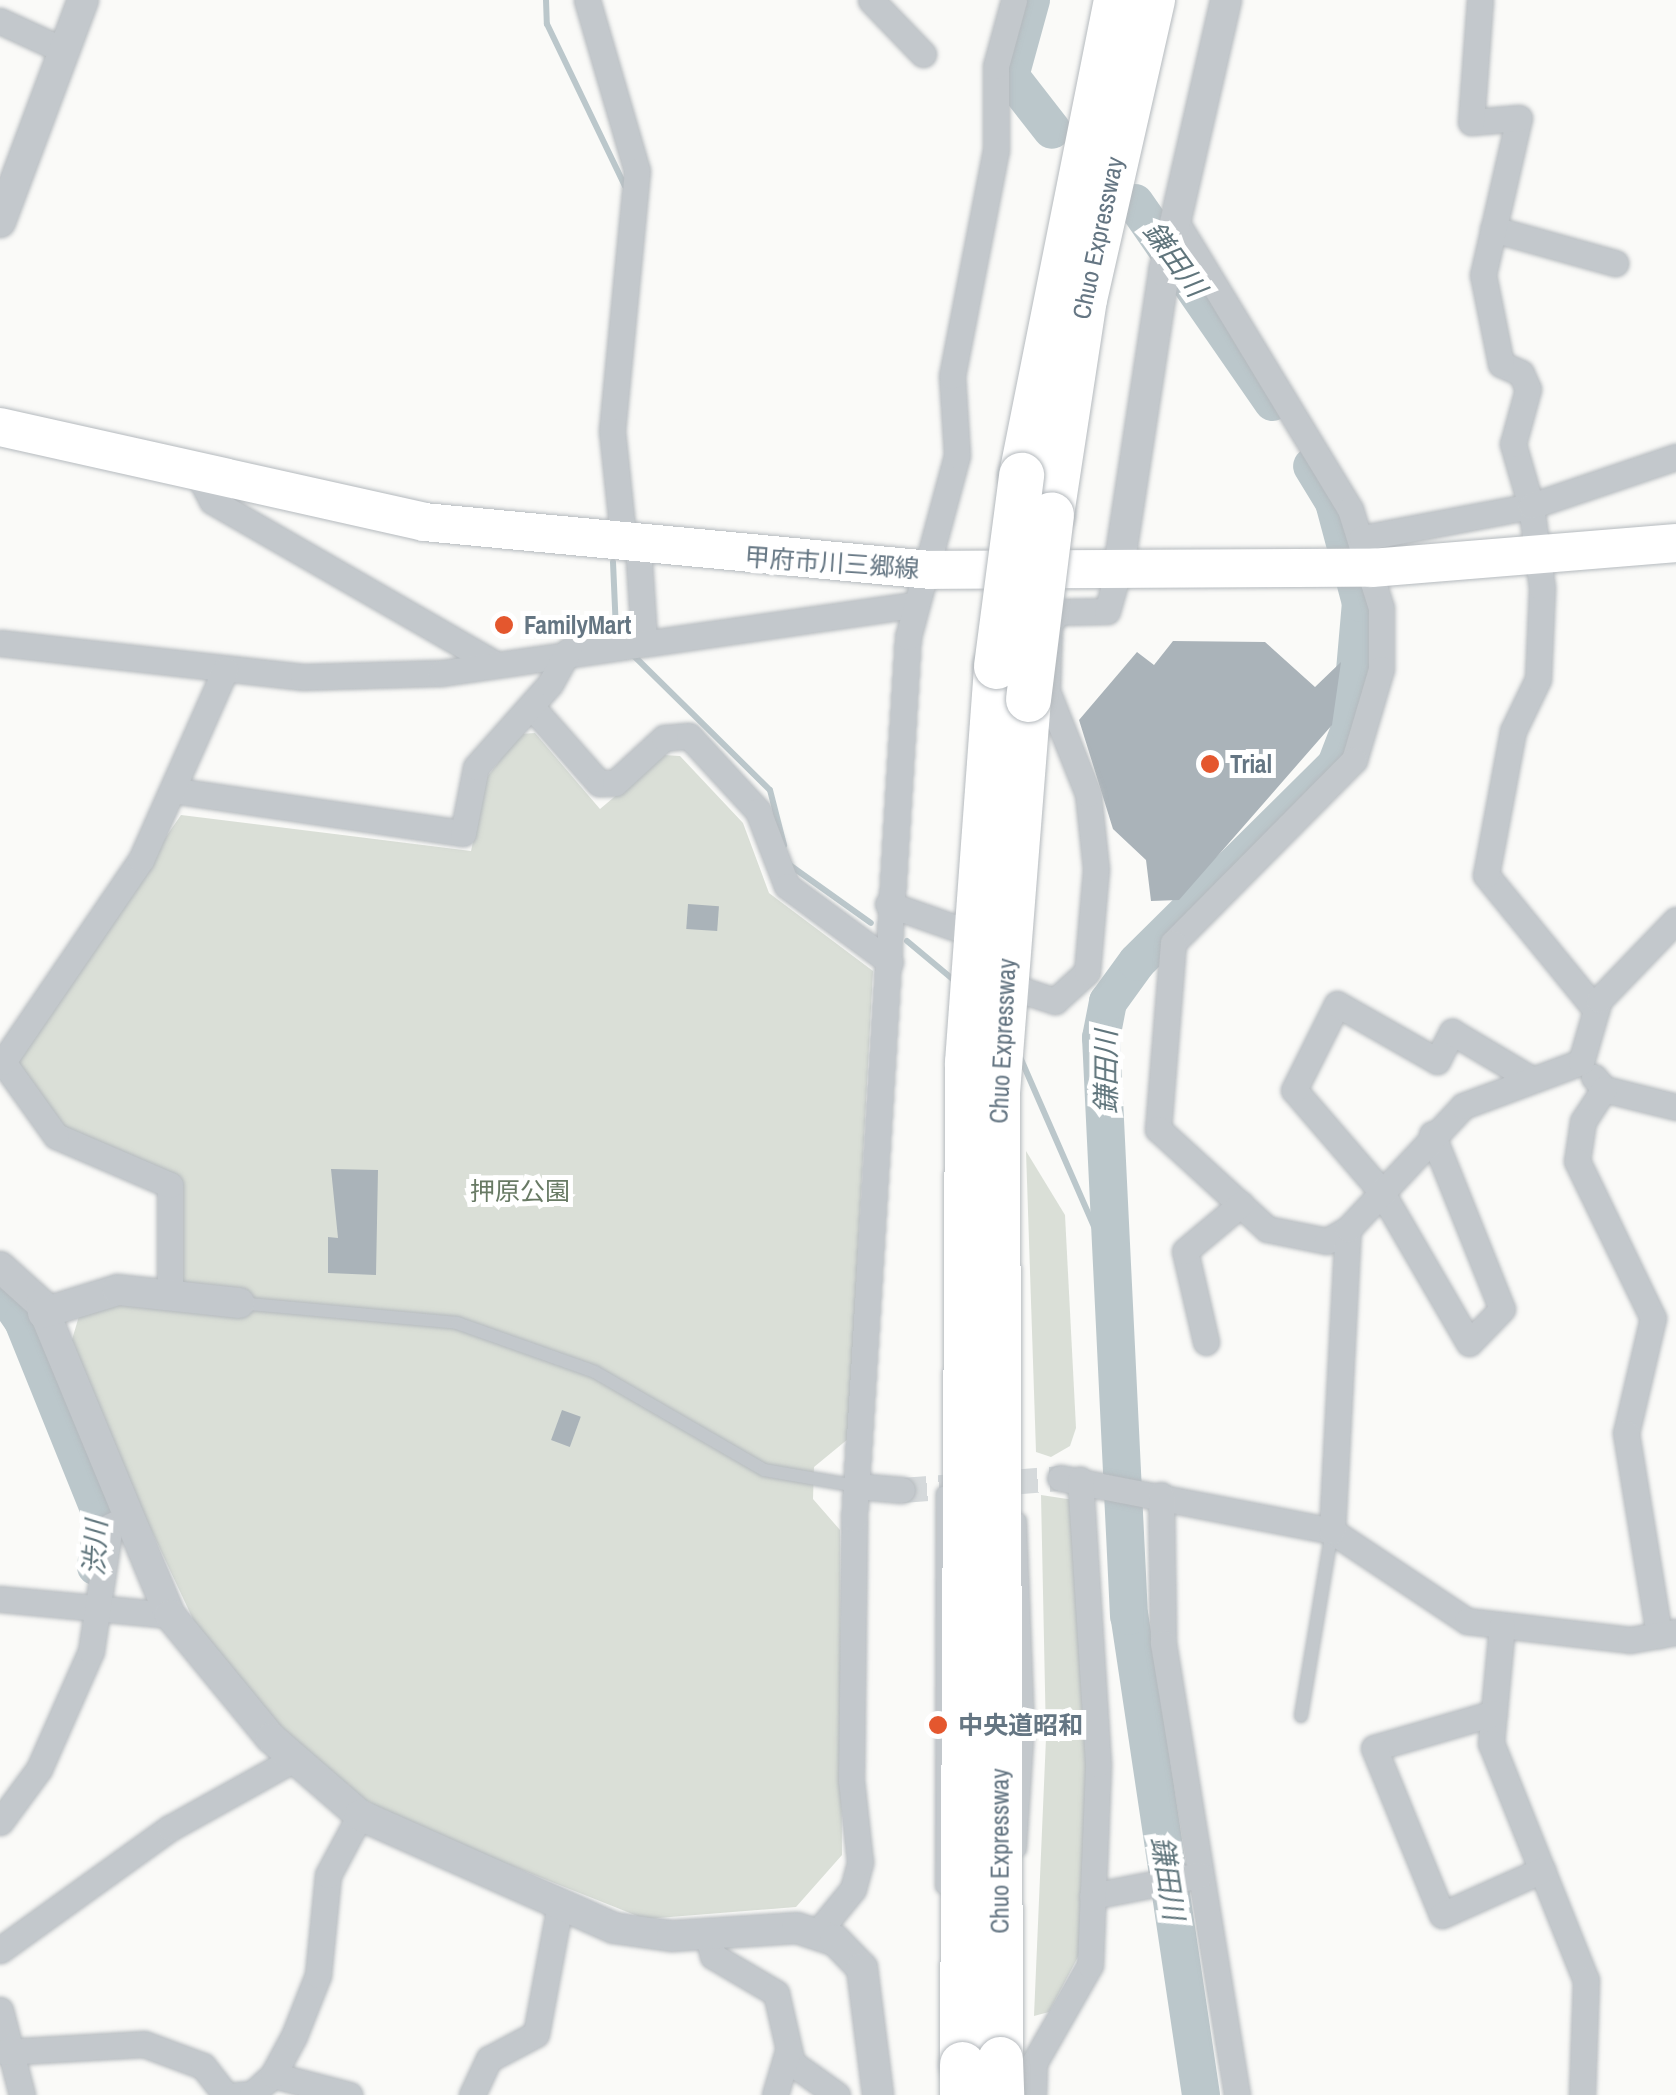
<!DOCTYPE html>
<meta charset="utf-8">
<style>
body{margin:0}
#map{position:relative;width:1676px;height:2095px;overflow:hidden;background:#fafaf8;font-family:"Archivo Narrow","Noto Sans JP",sans-serif}
div>[style]{position:absolute}
[style*='--x']{left:calc(var(--x)*1px);top:calc(var(--y)*1px);width:calc(var(--w)*1px);rotate:calc(var(--a)*1deg)}
.green>*{inset:0;background:#dadfd7}
.stream>*{height:6px;margin:-3px;padding:0 3px;transform-origin:3px;border-radius:3px;background:#bbc7cb}
.river>*{height:38px;margin:-19px;padding:0 19px;transform-origin:19px;border-radius:19px;background:#bbc7cb}
.building>*{inset:0;background:#aab3b9;transform-origin:0 0}
.minor-tunnel>*{height:25px;margin-top:-12.5px;transform-origin:0;background:repeating-linear-gradient(90deg,#d5d9db 0 25px,transparent 0 37px)}
.roads{filter:drop-shadow(0 0 2px #b5babe) drop-shadow(0 0 2px #b5babe)}
.service>*{height:12px;margin:-6px;padding:0 6px;transform-origin:6px;border-radius:6px;background:#c3c8cc}
.minor>*{height:25px;margin:-12.5px;padding:0 12.5px;transform-origin:12.5px;border-radius:12.5px;background:#c3c8cc}
.tertiary>*{height:30px;margin:-15px;padding:0 15px;transform-origin:15px;border-radius:15px;background:#c3c8cc}
.primary>*{height:38px;margin:-19px;padding:0 19px;transform-origin:19px;border-radius:19px;background:#fff}
.motorway>*{height:45px;margin:-22.5px;padding:0 22.5px;transform-origin:22.5px;border-radius:22.5px;background:#fff}
.bridges{filter:drop-shadow(0 0 2px #b4b9bd) drop-shadow(0 0 2px #b4b9bd)}
.motorway-bridge>*{height:45px;margin:-22.5px;padding:0 22.5px;transform-origin:22.5px;border-radius:22.5px;background:#fff}
.dots>*{width:28px;height:28px;translate:-50% -50%;box-sizing:border-box;border:5px solid #fff;border-radius:50%}
span{translate:-50% -50%;white-space:nowrap;text-align:center;line-height:1.15;-webkit-text-stroke:10px #fff;paint-order:stroke}
.street-label{font-size:25px;color:#657683}
.poi-label{font-size:25px;color:#657683;font-weight:700}
.left{translate:0 -50%;text-align:left}
.park-label{font-size:25px;color:#687a64}
.water-label{font-size:28px;color:#60757c;font-style:italic}
</style>
<div id="map">
<div class="green">
<div style="clip-path:polygon(535px 733px,600px 809px,664px 755px,680px 756px,743px 823px,769px 893px,873px 971px,848px 1439px,814px 1467px,813px 1499px,840px 1530px,842px 1855px,796px 1907px,645px 1919px,411px 1826px,353px 1793px,262px 1709px,199px 1632px,68px 1353px,82px 1306px,107px 1295px,180px 1307px,177px 1182px,80px 1145px,16px 1068px,17px 1053px,181px 815px,471px 851px,487px 777px,520px 734px)"></div>
<div style="clip-path:polygon(1026px 1151px,1065px 1215px,1076px 1428px,1070px 1446px,1051px 1457px,1036px 1452px)"></div>
<div style="clip-path:polygon(1041px 1495px,1074px 1500px,1090px 1702px,1079px 1955px,1049px 2012px,1034px 2016px,1046px 1738px)"></div>
</div>
<div class="stream">
<div style="--x:546;--y:0;--w:24;--a:88"></div>
<div style="--x:547;--y:24;--w:180;--a:64.3"></div>
<div style="--x:613;--y:562;--w:68;--a:87.5"></div>
<div style="--x:633;--y:655;--w:192;--a:44.6"></div>
<div style="--x:770;--y:790;--w:57;--a:75.7"></div>
<div style="--x:791;--y:866;--w:98;--a:35.5"></div>
<div style="--x:907;--y:941;--w:62;--a:39.8"></div>
<div style="--x:1020;--y:1057;--w:219;--a:66.4"></div>
</div>
<div class="river">
<div style="--x:1031;--y:0;--w:79;--a:105.4"></div>
<div style="--x:1010;--y:76;--w:68;--a:52.1"></div>
<div style="--x:1135;--y:203;--w:242;--a:55.3"></div>
<div style="--x:0;--y:1287;--w:41;--a:55.9"></div>
<div style="--x:23;--y:1321;--w:214;--a:68"></div>
<div style="--x:103;--y:1519;--w:48;--a:98.5"></div>
<div style="--x:1201;--y:2095;--w:484;--a:-98.5"></div>
<div style="--x:1129;--y:1616;--w:579;--a:-92.77"></div>
<div style="--x:1101;--y:1038;--w:37;--a:-79"></div>
<div style="--x:1108;--y:1002;--w:49;--a:-54.1"></div>
<div style="--x:1137;--y:962;--w:280;--a:-44.7"></div>
<div style="--x:1336;--y:765;--w:40;--a:-69"></div>
<div style="--x:1350;--y:728;--w:125;--a:-85"></div>
<div style="--x:1361;--y:603;--w:105;--a:-105"></div>
<div style="--x:1334;--y:502;--w:42;--a:-121.4"></div>
</div>
<div class="building">
<div style="clip-path:polygon(1173px 641px,1265px 642px,1315px 687px,1341px 662px,1332px 725px,1179px 900px,1151px 901px,1146px 860px,1113px 829px,1079px 720px,1137px 652px,1154px 665px)"></div>
<div style="left:688px;top:904px;width:31px;height:25px;rotate:4deg"></div>
<div style="clip-path:polygon(331px 1169px,378px 1170px,376px 1275px,328px 1273px,328px 1237px,338px 1238px)"></div>
<div style="left:562px;top:1410px;width:20px;height:32px;rotate:20deg"></div>
</div>
<div class="minor-tunnel">
<div style="--x:902;--y:1490;--w:158;--a:-4.3"></div>
</div>
<div class="roads">
<div class="service">
<div style="--x:239;--y:1303;--w:219;--a:5.2"></div>
<div style="--x:457;--y:1323;--w:146;--a:19.5"></div>
<div style="--x:595;--y:1372;--w:195;--a:30.1"></div>
<div style="--x:764;--y:1470;--w:94;--a:9.8"></div>
<div style="--x:1020;--y:1520;--w:205;--a:87.8"></div>
<div style="--x:1028;--y:1725;--w:125;--a:93.7"></div>
<div style="--x:1301;--y:1716;--w:188;--a:-80.5"></div>
<div style="--x:942;--y:1887;--w:394;--a:-89.9"></div>
</div>
<div class="minor">
<div style="--x:587;--y:0;--w:178;--a:73.7"></div>
<div style="--x:637;--y:171;--w:261;--a:95.5"></div>
<div style="--x:612;--y:431;--w:115;--a:84"></div>
<div style="--x:871;--y:0;--w:75;--a:46.1"></div>
<div style="--x:0;--y:21;--w:72;--a:24.8"></div>
<div style="--x:1176;--y:222;--w:336;--a:58.8"></div>
<div style="--x:1350;--y:509;--w:104;--a:72.6"></div>
<div style="--x:1381;--y:608;--w:61;--a:90"></div>
<div style="--x:1381;--y:669;--w:95;--a:106.5"></div>
<div style="--x:1354;--y:760;--w:257;--a:134.7"></div>
<div style="--x:1173;--y:943;--w:187;--a:94.6"></div>
<div style="--x:1158;--y:1129;--w:148;--a:42.5"></div>
<div style="--x:1267;--y:1229;--w:61;--a:11.3"></div>
<div style="--x:1327;--y:1241;--w:24;--a:-30"></div>
<div style="--x:1493;--y:229;--w:127;--a:15.6"></div>
<div style="--x:200;--y:478;--w:26;--a:62"></div>
<div style="--x:212;--y:501;--w:325;--a:29.9"></div>
<div style="--x:1362;--y:538;--w:172;--a:-10.7"></div>
<div style="--x:1531;--y:506;--w:65;--a:-106.2"></div>
<div style="--x:1513;--y:444;--w:57;--a:-74.7"></div>
<div style="--x:1528;--y:389;--w:17;--a:-114"></div>
<div style="--x:1521;--y:373;--w:22;--a:-156"></div>
<div style="--x:1501;--y:364;--w:91;--a:-101.4"></div>
<div style="--x:1483;--y:275;--w:161;--a:-77.1"></div>
<div style="--x:1519;--y:118;--w:48;--a:175.2"></div>
<div style="--x:1471;--y:122;--w:122;--a:-85.8"></div>
<div style="--x:638;--y:547;--w:90;--a:86.2"></div>
<div style="--x:0;--y:643;--w:305;--a:6.4"></div>
<div style="--x:303;--y:677;--w:138;--a:-1.7"></div>
<div style="--x:441;--y:673;--w:477;--a:-8.2"></div>
<div style="--x:531;--y:706;--w:103;--a:48.6"></div>
<div style="--x:599;--y:783;--w:16;--a:0"></div>
<div style="--x:615;--y:783;--w:67;--a:-42.6"></div>
<div style="--x:664;--y:738;--w:25;--a:-5"></div>
<div style="--x:689;--y:736;--w:102;--a:47.4"></div>
<div style="--x:758;--y:811;--w:80;--a:68.9"></div>
<div style="--x:787;--y:886;--w:128;--a:36.4"></div>
<div style="--x:178;--y:791;--w:288;--a:8.4"></div>
<div style="--x:463;--y:833;--w:67;--a:-78.9"></div>
<div style="--x:476;--y:767;--w:111;--a:-48.3"></div>
<div style="--x:550;--y:684;--w:38;--a:-61"></div>
<div style="--x:888;--y:904;--w:69;--a:19.5"></div>
<div style="--x:1021;--y:990;--w:36;--a:18"></div>
<div style="--x:1055;--y:1001;--w:43;--a:-42.2"></div>
<div style="--x:1087;--y:972;--w:103;--a:-85"></div>
<div style="--x:1096;--y:869;--w:75;--a:-96.1"></div>
<div style="--x:1088;--y:794;--w:111;--a:-111.7"></div>
<div style="--x:1047;--y:691;--w:66;--a:-88.3"></div>
<div style="--x:1049;--y:625;--w:16;--a:-55"></div>
<div style="--x:1058;--y:612;--w:49;--a:-1.2"></div>
<div style="--x:1107;--y:611;--w:40;--a:-74"></div>
<div style="--x:1596;--y:1010;--w:174;--a:-129.2"></div>
<div style="--x:1486;--y:875;--w:147;--a:-79.4"></div>
<div style="--x:1513;--y:731;--w:58;--a:-64.3"></div>
<div style="--x:1538;--y:679;--w:91;--a:-87.5"></div>
<div style="--x:1542;--y:588;--w:83;--a:-97.6"></div>
<div style="--x:1531;--y:506;--w:153;--a:-18.7"></div>
<div style="--x:1594;--y:1077;--w:16;--a:50"></div>
<div style="--x:1604;--y:1089;--w:74;--a:14"></div>
<div style="--x:1604;--y:1089;--w:38;--a:123"></div>
<div style="--x:1583;--y:1121;--w:40;--a:98.5"></div>
<div style="--x:1577;--y:1161;--w:174;--a:64.2"></div>
<div style="--x:1653;--y:1318;--w:118;--a:103.2"></div>
<div style="--x:1626;--y:1433;--w:205;--a:80.7"></div>
<div style="--x:1432;--y:1134;--w:188;--a:68.2"></div>
<div style="--x:1502;--y:1309;--w:47;--a:134.1"></div>
<div style="--x:1469;--y:1343;--w:176;--a:-120.1"></div>
<div style="--x:1381;--y:1191;--w:133;--a:-130.7"></div>
<div style="--x:1294;--y:1090;--w:96;--a:-63.4"></div>
<div style="--x:1337;--y:1004;--w:115;--a:29.7"></div>
<div style="--x:1437;--y:1061;--w:33;--a:-63"></div>
<div style="--x:1452;--y:1032;--w:92;--a:30.7"></div>
<div style="--x:170;--y:1296;--w:111;--a:-90"></div>
<div style="--x:170;--y:1185;--w:124;--a:-156.7"></div>
<div style="--x:56;--y:1136;--w:91;--a:-125.6"></div>
<div style="--x:3;--y:1062;--w:245;--a:-55.7"></div>
<div style="--x:141;--y:860;--w:208;--a:-66.1"></div>
<div style="--x:1206;--y:1342;--w:93;--a:-103"></div>
<div style="--x:1185;--y:1251;--w:73;--a:-40"></div>
<div style="--x:1060;--y:1478;--w:277;--a:11"></div>
<div style="--x:1332;--y:1531;--w:162;--a:33.7"></div>
<div style="--x:1467;--y:1621;--w:164;--a:6.6"></div>
<div style="--x:1630;--y:1640;--w:47;--a:-9.9"></div>
<div style="--x:857;--y:1486;--w:45;--a:5.1"></div>
<div style="--x:1161;--y:1495;--w:148;--a:89.2"></div>
<div style="--x:1163;--y:1643;--w:458;--a:80.7"></div>
<div style="--x:1332;--y:1531;--w:302;--a:-87"></div>
<div style="--x:1348;--y:1229;--w:168;--a:-46.9"></div>
<div style="--x:1463;--y:1106;--w:126;--a:-20.4"></div>
<div style="--x:1581;--y:1062;--w:65;--a:-73.8"></div>
<div style="--x:1599;--y:1000;--w:111;--a:-46.1"></div>
<div style="--x:0;--y:1599;--w:171;--a:5.4"></div>
<div style="--x:1502;--y:1626;--w:118;--a:95.4"></div>
<div style="--x:1491;--y:1743;--w:255;--a:68.2"></div>
<div style="--x:1586;--y:1980;--w:115;--a:92"></div>
<div style="--x:1494;--y:1713;--w:125;--a:163.7"></div>
<div style="--x:1374;--y:1748;--w:180;--a:67.8"></div>
<div style="--x:1442;--y:1915;--w:110;--a:-24.2"></div>
<div style="--x:0;--y:1822;--w:66;--a:-53.7"></div>
<div style="--x:39;--y:1769;--w:129;--a:-66.2"></div>
<div style="--x:91;--y:1651;--w:126;--a:-81.4"></div>
<div style="--x:110;--y:1526;--w:17;--a:-25"></div>
<div style="--x:1092;--y:1896;--w:110;--a:-11"></div>
<div style="--x:707;--y:1932;--w:25;--a:76"></div>
<div style="--x:713;--y:1956;--w:73;--a:30.4"></div>
<div style="--x:776;--y:1993;--w:72;--a:77.1"></div>
<div style="--x:792;--y:2063;--w:55;--a:35.4"></div>
<div style="--x:818;--y:1932;--w:55;--a:-50.9"></div>
<div style="--x:853;--y:1889;--w:28;--a:-75"></div>
<div style="--x:860;--y:1862;--w:82;--a:-96.3"></div>
<div style="--x:851;--y:1780;--w:261;--a:-89.3"></div>
<div style="--x:854;--y:1519;--w:884;--a:-86.5"></div>
<div style="--x:908;--y:637;--w:188;--a:-74.9"></div>
<div style="--x:957;--y:455;--w:79;--a:-93.6"></div>
<div style="--x:952;--y:376;--w:230;--a:-79"></div>
<div style="--x:996;--y:150;--w:84;--a:-90"></div>
<div style="--x:996;--y:66;--w:68;--a:-74.7"></div>
<div style="--x:0;--y:1950;--w:209;--a:-35.7"></div>
<div style="--x:170;--y:1828;--w:142;--a:-29.1"></div>
<div style="--x:0;--y:2010;--w:88;--a:75.5"></div>
<div style="--x:5;--y:2052;--w:139;--a:-3.3"></div>
<div style="--x:144;--y:2044;--w:63;--a:20.4"></div>
<div style="--x:203;--y:2066;--w:37;--a:52"></div>
<div style="--x:273;--y:2075;--w:79;--a:14.7"></div>
<div style="--x:237;--y:2095;--w:15;--a:-4"></div>
<div style="--x:252;--y:2094;--w:28;--a:-42"></div>
<div style="--x:273;--y:2075;--w:44;--a:-61.7"></div>
<div style="--x:294;--y:2036;--w:66;--a:-68.5"></div>
<div style="--x:318;--y:1975;--w:100;--a:-84.3"></div>
<div style="--x:328;--y:1875;--w:68;--a:-61.9"></div>
<div style="--x:472;--y:2095;--w:40;--a:-65"></div>
<div style="--x:489;--y:2059;--w:53;--a:-28"></div>
<div style="--x:536;--y:2034;--w:132;--a:-79.5"></div>
<div style="--x:775;--y:2095;--w:46;--a:-73.5"></div>
<div style="--x:1033;--y:2095;--w:32;--a:-88"></div>
<div style="--x:1034;--y:2063;--w:113;--a:-60.3"></div>
<div style="--x:1090;--y:1965;--w:201;--a:-87.7"></div>
<div style="--x:1098;--y:1764;--w:285;--a:-93.6"></div>
</div>
<div class="tertiary">
<div style="--x:0;--y:222;--w:237;--a:-69.5"></div>
<div style="--x:1118;--y:573;--w:305;--a:-81.3"></div>
<div style="--x:1164;--y:271;--w:278;--a:-77.1"></div>
<div style="--x:0;--y:1267;--w:55;--a:42.1"></div>
<div style="--x:41;--y:1304;--w:337;--a:67.5"></div>
<div style="--x:170;--y:1615;--w:159;--a:50.6"></div>
<div style="--x:271;--y:1738;--w:118;--a:40.9"></div>
<div style="--x:360;--y:1815;--w:278;--a:24"></div>
<div style="--x:614;--y:1928;--w:59;--a:7.9"></div>
<div style="--x:672;--y:1936;--w:125;--a:-3.7"></div>
<div style="--x:797;--y:1928;--w:40;--a:18"></div>
<div style="--x:835;--y:1940;--w:39;--a:46"></div>
<div style="--x:862;--y:1968;--w:128;--a:82.8"></div>
<div style="--x:43;--y:1313;--w:78;--a:-17"></div>
<div style="--x:118;--y:1290;--w:122;--a:6.1"></div>
</div>
<div class="primary">
<div style="--x:0;--y:427;--w:435;--a:12.6"></div>
<div style="--x:424;--y:522;--w:509;--a:5.41"></div>
<div style="--x:931;--y:570;--w:441;--a:-0.3"></div>
<div style="--x:1372;--y:568;--w:305;--a:-4.7"></div>
</div>
<div class="motorway">
<div style="--x:1021;--y:475;--w:484;--a:-78.7"></div>
<div style="--x:1051;--y:514;--w:218;--a:-81.3"></div>
<div style="--x:1084;--y:299;--w:307;--a:-77.2"></div>
<div style="--x:1000;--y:2059;--w:967;--a:-90.18"></div>
<div style="--x:997;--y:1092;--w:394;--a:-85.5"></div>
<div style="--x:962;--y:2064;--w:1002;--a:-89.71"></div>
<div style="--x:967;--y:1062;--w:397;--a:-85.8"></div>
</div>
</div>
<div class="bridges">
<div class="motorway-bridge">
<div style="--x:996;--y:666;--w:193;--a:-82.5"></div>
<div style="--x:1028;--y:699;--w:186;--a:-82.9"></div>
<div style="--x:1000;--y:2059;--w:36;--a:88"></div>
<div style="--x:962;--y:2095;--w:31;--a:-90"></div>
</div>
</div>
<div class="dots">
<div style="left:504px;top:625px;background:#e4572e"></div>
<div style="left:1210px;top:764px;background:#e4572e"></div>
<div style="left:938px;top:1725px;background:#e4572e"></div>
</div>
<div class="street-label">
<span style="left:1098px;top:238px;rotate:-78deg">Chuo Expressway</span>
<span style="left:832px;top:563px;rotate:4deg">甲府市川三郷線</span>
<span style="left:1003px;top:1041px;rotate:-87deg">Chuo Expressway</span>
<span style="left:1000px;top:1851px;rotate:-90deg">Chuo Expressway</span>
</div>
<div class="poi-label">
<span class="left" style="left:524px;top:625px">FamilyMart</span>
<span class="left" style="left:1230px;top:764px">Trial</span>
<span class="left" style="left:958px;top:1725px">中央道昭和</span>
</div>
<div class="park-label">
<span style="left:520px;top:1191px">押原公園</span>
</div>
<div class="water-label">
<span style="left:1175px;top:259px;rotate:54deg">鎌田川</span>
<span style="left:1106px;top:1072px;rotate:-90deg">鎌田川</span>
<span style="left:95px;top:1548px;rotate:-87deg">渋川</span>
<span style="left:1168px;top:1878px;rotate:81deg">鎌田川</span>
</div>
</div>
